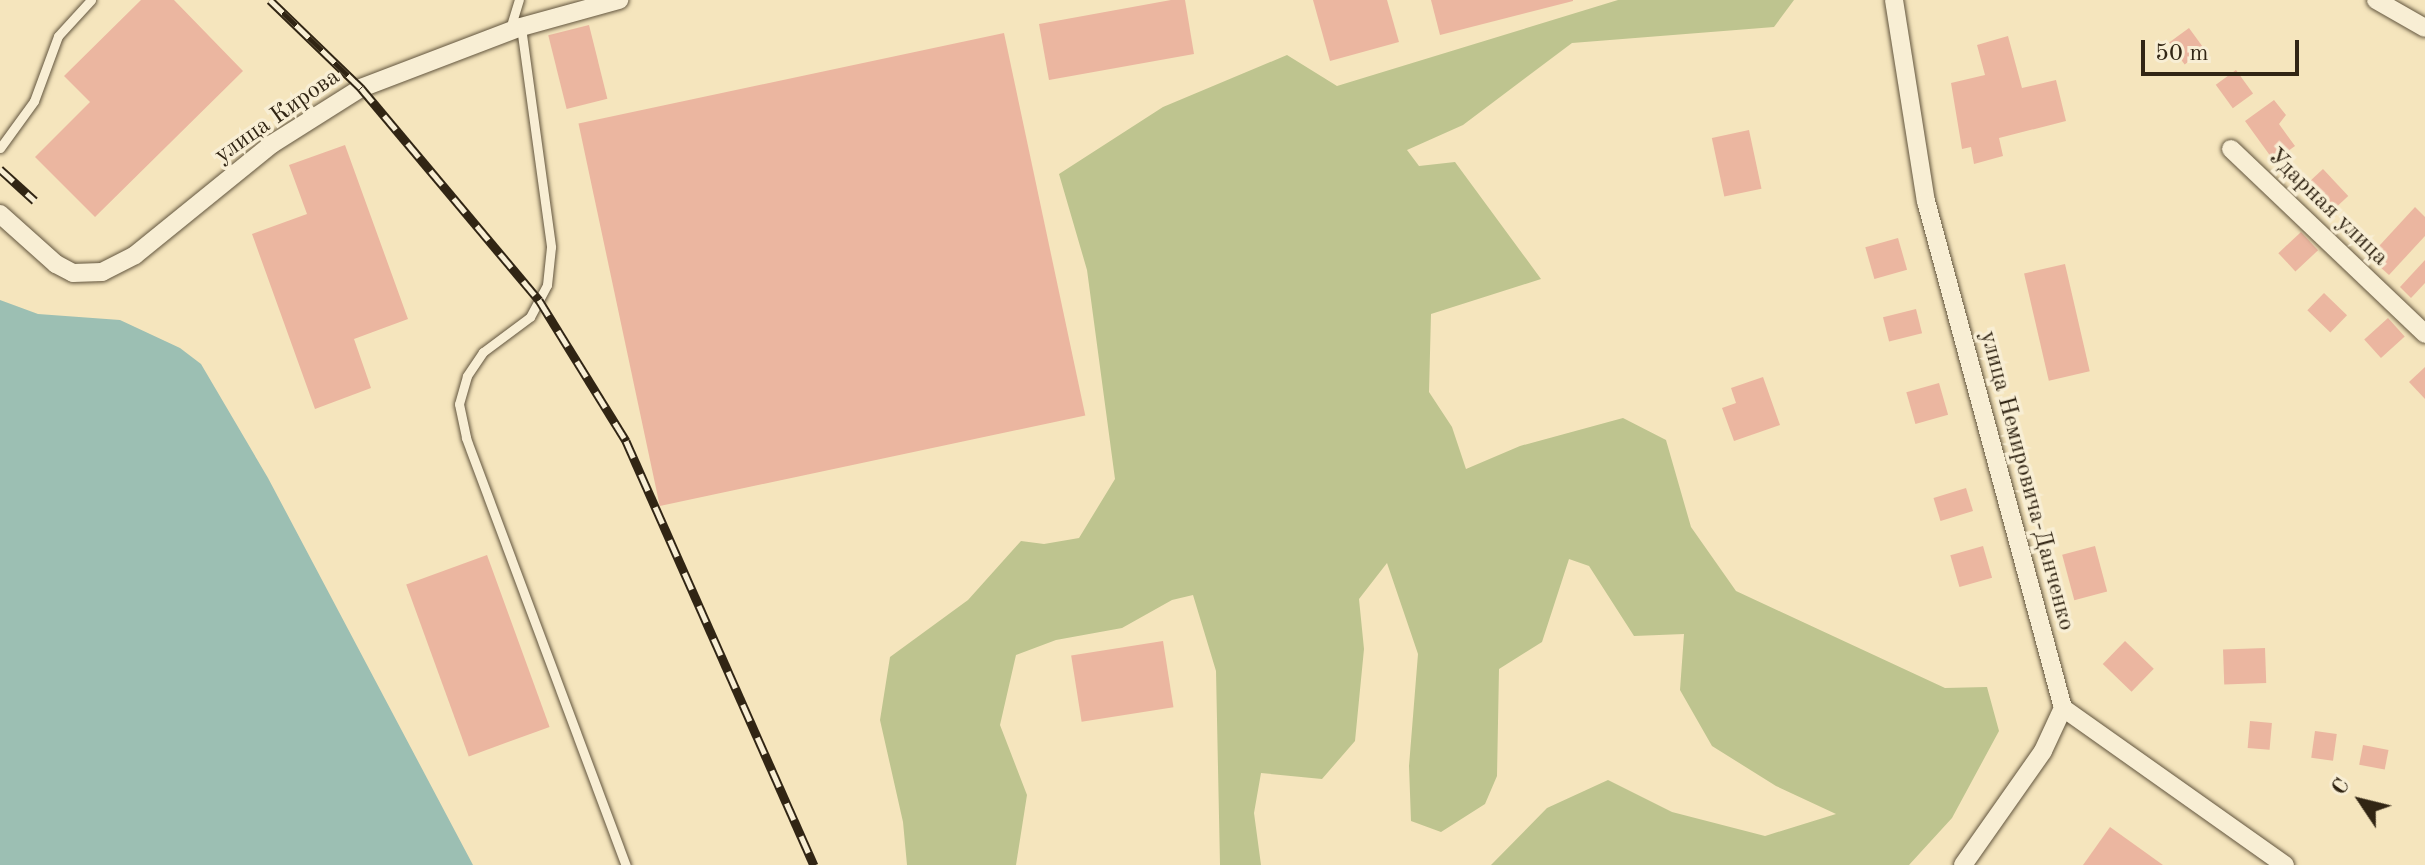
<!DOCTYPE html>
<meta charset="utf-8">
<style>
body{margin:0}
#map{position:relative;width:2425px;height:865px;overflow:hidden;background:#f5e5bd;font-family:"Old Standard TT",serif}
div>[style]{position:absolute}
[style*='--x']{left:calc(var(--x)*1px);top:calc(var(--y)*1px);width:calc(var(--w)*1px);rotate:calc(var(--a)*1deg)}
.green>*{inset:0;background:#bec48f}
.water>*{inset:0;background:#9cbfb3}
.building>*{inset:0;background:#ebb6a0;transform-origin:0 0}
.roads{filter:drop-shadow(0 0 2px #62553e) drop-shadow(0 0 2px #62553e)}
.lane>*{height:9px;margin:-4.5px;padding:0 4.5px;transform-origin:4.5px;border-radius:4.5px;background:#f8eed4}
.street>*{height:18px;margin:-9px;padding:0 9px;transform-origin:9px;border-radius:9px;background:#f8eed4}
.rail>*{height:9px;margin-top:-4.5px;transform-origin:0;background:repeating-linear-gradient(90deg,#f8eed4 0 18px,#312514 0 36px);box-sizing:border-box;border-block:2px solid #312514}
span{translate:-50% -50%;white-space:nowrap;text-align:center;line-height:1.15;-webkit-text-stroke:7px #f8eed4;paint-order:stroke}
.street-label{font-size:24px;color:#312514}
.north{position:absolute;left:2321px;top:761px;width:80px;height:80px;-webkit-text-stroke:6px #f8eed4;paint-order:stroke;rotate:305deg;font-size:22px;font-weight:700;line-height:32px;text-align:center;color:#312514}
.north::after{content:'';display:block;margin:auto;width:28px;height:36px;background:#312514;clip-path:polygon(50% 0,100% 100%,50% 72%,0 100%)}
.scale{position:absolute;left:2141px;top:40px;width:158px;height:36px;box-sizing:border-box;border:4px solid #312514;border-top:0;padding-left:10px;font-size:24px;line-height:28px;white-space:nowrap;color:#312514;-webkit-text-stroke:6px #f8eed4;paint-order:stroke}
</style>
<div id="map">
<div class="green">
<div style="clip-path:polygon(1618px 0,1794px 0,1774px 27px,1572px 43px,1463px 125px,1407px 150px,1419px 166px,1455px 162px,1541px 279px,1431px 314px,1429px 392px,1452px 427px,1466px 469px,1520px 446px,1623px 418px,1666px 440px,1691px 527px,1736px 591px,1945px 688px,1987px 687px,1999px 731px,1952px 818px,1909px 865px,1491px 865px,1547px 808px,1608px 780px,1672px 812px,1765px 836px,1836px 814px,1776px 786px,1712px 746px,1680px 690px,1684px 634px,1634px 636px,1589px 566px,1569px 559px,1542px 642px,1499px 669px,1497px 776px,1485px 804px,1441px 832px,1411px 821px,1409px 766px,1418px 654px,1387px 563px,1359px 599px,1364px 649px,1355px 741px,1322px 779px,1261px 773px,1254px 813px,1261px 865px,1220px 865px,1216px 671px,1193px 595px,1172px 600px,1122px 628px,1056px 640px,1016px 655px,1000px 725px,1027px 795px,1016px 865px,907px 865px,903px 822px,880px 720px,890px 657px,968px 600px,1021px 541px,1044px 544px,1079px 538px,1115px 479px,1087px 270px,1059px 174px,1163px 107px,1287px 55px,1337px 86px)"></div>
</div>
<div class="water">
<div style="clip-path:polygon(0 300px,38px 314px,120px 320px,180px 348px,201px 364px,268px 478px,473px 865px,0 865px)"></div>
</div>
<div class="building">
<div style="clip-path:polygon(141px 0,174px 0,243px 71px,95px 217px,35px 157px,90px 102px,64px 76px)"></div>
<div style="clip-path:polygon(1171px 0,1185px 0,1194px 54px,1049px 80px,1039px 24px)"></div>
<div style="clip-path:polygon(1313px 0,1387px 0,1399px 42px,1330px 61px)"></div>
<div style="clip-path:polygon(1431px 0,1573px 0,1573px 1px,1440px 35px)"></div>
<div style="left:589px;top:25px;width:76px;height:42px;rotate:76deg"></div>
<div style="left:2189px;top:28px;width:27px;height:25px;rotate:54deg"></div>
<div style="left:1004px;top:33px;width:391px;height:435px;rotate:78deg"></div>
<div style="clip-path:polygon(2008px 36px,2022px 88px,2056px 80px,2066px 121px,1999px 138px,2003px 156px,1974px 164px,1971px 147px,1962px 149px,1951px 83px,1985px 75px,1977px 45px)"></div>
<div style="left:2236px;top:70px;width:29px;height:25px;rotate:54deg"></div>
<div style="clip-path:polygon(2274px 100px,2286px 115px,2279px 124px,2295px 146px,2274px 161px,2245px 121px)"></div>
<div style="left:1749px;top:130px;width:60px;height:38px;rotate:78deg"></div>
<div style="clip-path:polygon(345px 145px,408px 319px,354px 339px,371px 388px,315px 409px,252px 234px,307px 214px,289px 165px)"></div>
<div style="left:2323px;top:169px;width:37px;height:25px;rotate:47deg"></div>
<div style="clip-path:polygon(2415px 207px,2425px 217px,2425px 236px,2389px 275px,2369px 257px)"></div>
<div style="left:2301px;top:232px;width:25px;height:31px;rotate:47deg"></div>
<div style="left:1898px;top:238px;width:33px;height:34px;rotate:74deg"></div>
<div style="clip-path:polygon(2425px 260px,2425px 283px,2411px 298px,2400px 287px)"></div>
<div style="left:2065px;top:264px;width:110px;height:42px;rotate:77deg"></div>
<div style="left:2324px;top:293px;width:32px;height:24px;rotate:44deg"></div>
<div style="left:1916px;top:309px;width:25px;height:34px;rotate:76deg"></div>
<div style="left:2388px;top:318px;width:25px;height:32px;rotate:48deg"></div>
<div style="clip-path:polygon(2425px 367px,2425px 399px,2409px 382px)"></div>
<div style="clip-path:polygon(1763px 377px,1780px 425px,1734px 441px,1722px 408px,1736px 403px,1731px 388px)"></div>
<div style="left:1939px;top:383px;width:33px;height:34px;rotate:74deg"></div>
<div style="left:1966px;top:488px;width:24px;height:34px;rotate:73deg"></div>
<div style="left:1983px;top:546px;width:33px;height:34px;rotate:74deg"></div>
<div style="left:2095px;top:546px;width:47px;height:34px;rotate:75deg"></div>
<div style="left:487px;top:555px;width:183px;height:86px;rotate:70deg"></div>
<div style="left:1163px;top:641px;width:67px;height:93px;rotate:81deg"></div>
<div style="left:2125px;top:641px;width:40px;height:32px;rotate:44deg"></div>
<div style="left:2265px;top:648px;width:35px;height:42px;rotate:88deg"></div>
<div style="left:2250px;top:721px;width:22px;height:27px;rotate:5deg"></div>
<div style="left:2315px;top:731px;width:22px;height:27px;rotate:8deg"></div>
<div style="left:2363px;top:745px;width:26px;height:20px;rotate:11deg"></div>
<div style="clip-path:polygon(2110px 827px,2163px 865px,2083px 865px)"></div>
</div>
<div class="roads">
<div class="lane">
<div style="--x:521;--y:27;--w:222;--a:82.2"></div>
<div style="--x:551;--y:247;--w:38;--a:96"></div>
<div style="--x:547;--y:285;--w:36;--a:118"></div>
<div style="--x:530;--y:317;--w:59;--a:143.3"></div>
<div style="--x:483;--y:352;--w:29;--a:124"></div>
<div style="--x:467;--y:376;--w:29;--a:106"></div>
<div style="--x:459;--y:404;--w:35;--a:78"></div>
<div style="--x:466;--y:438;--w:456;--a:69.5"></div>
<div style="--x:509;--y:32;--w:34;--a:-73"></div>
<div style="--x:0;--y:148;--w:58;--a:-54.1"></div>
<div style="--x:34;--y:101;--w:69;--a:-69.7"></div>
<div style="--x:58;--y:36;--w:49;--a:-47.5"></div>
</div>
<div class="street">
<div style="--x:1894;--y:0;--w:204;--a:81"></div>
<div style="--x:1926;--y:201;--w:525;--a:74.88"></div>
<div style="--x:2063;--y:708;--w:272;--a:35.3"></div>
<div style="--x:2376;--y:0;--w:56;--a:29.7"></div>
<div style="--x:2231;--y:149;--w:268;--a:43.6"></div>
<div style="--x:0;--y:214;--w:75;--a:41.8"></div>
<div style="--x:56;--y:264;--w:19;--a:28"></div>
<div style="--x:73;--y:273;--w:29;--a:-2"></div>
<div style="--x:102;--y:272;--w:37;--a:-27"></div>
<div style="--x:135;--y:255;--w:176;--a:-39"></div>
<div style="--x:272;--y:144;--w:105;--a:-32.2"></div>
<div style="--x:361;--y:88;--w:171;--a:-20.9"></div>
<div style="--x:521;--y:27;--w:102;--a:-15.4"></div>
<div style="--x:1963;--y:865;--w:139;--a:-54.9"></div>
<div style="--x:2043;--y:751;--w:47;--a:-65.1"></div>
</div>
</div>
<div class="rail">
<div style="--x:270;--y:0;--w:127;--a:44"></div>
<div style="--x:361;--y:88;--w:277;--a:50"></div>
<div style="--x:539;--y:300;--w:166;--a:58.3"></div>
<div style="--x:626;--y:441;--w:464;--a:66.1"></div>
<div style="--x:0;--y:169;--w:47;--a:42.4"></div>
</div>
<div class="street-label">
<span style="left:278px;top:117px;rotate:-35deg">улица Кирова</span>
<span style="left:2327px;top:208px;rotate:44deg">Ударная улица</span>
<span style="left:2026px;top:481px;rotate:75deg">улица Немировича-Данченко</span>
</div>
<div class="north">С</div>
<div class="scale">50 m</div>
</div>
